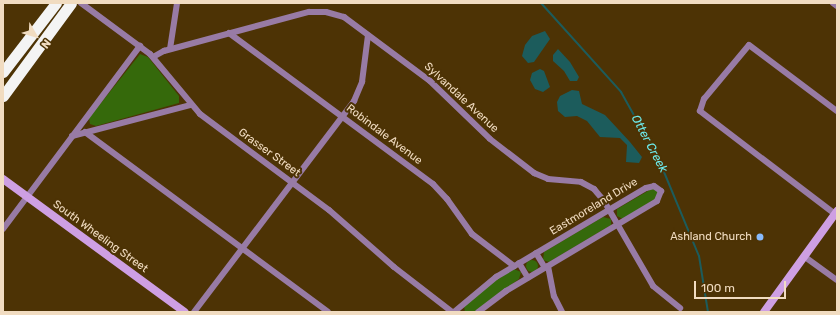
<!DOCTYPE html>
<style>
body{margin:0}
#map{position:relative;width:840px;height:315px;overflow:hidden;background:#4d3305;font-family:Rubik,sans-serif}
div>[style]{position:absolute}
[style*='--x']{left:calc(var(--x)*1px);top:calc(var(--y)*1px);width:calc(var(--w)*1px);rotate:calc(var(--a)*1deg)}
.green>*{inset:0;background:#35690b}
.round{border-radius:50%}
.water>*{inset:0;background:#1c5c5c}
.stream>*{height:2px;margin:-1px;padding:0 1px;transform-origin:1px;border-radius:1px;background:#1c5c5c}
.street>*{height:6px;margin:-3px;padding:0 3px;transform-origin:3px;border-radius:3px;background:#987ba5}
.secondary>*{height:8px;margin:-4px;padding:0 4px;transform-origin:4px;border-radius:4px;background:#ce9fe3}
.highway>*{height:11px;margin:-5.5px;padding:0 5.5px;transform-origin:5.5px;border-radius:5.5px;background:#f4f4f4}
.dots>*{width:11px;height:11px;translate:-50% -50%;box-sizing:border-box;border:2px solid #4d3305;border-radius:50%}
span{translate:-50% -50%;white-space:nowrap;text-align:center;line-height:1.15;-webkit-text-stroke:4px #4d3305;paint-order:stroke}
.street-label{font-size:11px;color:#f1dcc1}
.poi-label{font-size:11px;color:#f1dcc1}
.right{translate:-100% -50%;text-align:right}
.water-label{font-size:12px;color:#6eedee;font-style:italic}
.frame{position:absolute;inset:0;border:4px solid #f1dcc1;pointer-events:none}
.north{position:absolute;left:16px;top:16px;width:40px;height:40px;-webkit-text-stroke:3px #4d3305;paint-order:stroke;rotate:128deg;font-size:11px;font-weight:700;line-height:16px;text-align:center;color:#f1dcc1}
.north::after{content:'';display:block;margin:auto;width:14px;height:18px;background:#f1dcc1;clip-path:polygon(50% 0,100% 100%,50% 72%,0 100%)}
.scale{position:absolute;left:694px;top:281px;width:92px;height:18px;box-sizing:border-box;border:2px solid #f1dcc1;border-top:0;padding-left:5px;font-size:12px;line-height:14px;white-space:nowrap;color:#f1dcc1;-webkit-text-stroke:3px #4d3305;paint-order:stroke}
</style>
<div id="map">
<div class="green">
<div style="clip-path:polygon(140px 54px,148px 57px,179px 96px,179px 103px,96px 126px,90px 124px,89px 118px)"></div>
<div style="clip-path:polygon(653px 188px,658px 191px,658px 197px,623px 219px,617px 216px,617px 209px)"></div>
<div style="clip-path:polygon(603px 217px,611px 219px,611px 225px,549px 262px,543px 260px,544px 252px)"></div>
<div class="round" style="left:526px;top:260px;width:12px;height:12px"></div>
<div style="clip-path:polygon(514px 269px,521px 272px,519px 279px,474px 312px,465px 312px,464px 306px,495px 281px)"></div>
</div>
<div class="water">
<div style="clip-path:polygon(545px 31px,550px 39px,534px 62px,528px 63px,522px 56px,525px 45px,532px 36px)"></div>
<div style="clip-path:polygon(558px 49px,570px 62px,579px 77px,577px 81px,570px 81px,564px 71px,553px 61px,553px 55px)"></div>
<div style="clip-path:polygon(540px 69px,544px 71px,550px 87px,543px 92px,535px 89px,530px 80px,532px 73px)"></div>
<div style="clip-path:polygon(572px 90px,579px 91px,582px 104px,605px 115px,630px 142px,642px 157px,639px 163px,626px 162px,627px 145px,620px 138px,600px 137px,587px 121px,577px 116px,565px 117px,558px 111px,557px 102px,560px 96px)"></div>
</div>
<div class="stream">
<div style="--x:541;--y:3;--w:120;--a:48"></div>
<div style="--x:621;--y:92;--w:78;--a:60.8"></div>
<div style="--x:659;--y:160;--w:104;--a:67.4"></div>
<div style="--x:699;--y:256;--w:57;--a:80.9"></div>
</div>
<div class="street">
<div style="--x:81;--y:3;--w:86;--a:36.5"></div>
<div style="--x:150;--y:54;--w:78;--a:50.2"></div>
<div style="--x:200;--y:114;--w:161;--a:36.7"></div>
<div style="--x:329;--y:210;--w:86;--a:41.2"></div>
<div style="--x:394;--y:267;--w:73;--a:37.8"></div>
<div style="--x:833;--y:3;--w:5;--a:37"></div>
<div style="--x:229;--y:33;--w:254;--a:36.5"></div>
<div style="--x:433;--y:184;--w:21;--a:47"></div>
<div style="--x:447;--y:199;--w:43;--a:54.5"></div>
<div style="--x:472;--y:234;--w:53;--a:37.3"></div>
<div style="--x:170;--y:49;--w:47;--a:-81.3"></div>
<div style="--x:153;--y:57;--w:13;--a:-29"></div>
<div style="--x:164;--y:51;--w:150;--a:-15.1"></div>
<div style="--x:309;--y:12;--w:17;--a:0"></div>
<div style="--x:326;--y:12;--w:19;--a:16"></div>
<div style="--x:344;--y:17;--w:107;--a:36.7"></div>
<div style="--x:430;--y:81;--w:83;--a:44"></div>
<div style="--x:490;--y:139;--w:56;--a:37.7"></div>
<div style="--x:534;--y:173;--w:15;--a:23"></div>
<div style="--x:548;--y:179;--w:33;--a:5"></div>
<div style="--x:581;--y:182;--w:15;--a:28"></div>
<div style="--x:594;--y:189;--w:16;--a:50"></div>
<div style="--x:604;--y:201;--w:98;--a:60"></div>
<div style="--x:653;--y:286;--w:35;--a:39"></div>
<div style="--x:85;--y:132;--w:302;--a:36.5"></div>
<div style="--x:72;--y:136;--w:122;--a:-14.7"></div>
<div style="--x:835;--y:214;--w:170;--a:-142.7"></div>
<div style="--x:700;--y:111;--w:13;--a:-72"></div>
<div style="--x:704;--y:99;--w:70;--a:-50.2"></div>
<div style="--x:749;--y:45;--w:110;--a:36.9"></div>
<div style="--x:3;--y:229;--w:229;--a:-53.2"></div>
<div style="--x:536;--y:253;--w:17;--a:59"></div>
<div style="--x:805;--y:257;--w:39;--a:36"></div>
<div style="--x:519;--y:263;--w:17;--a:59"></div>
<div style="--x:548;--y:266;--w:31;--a:79"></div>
<div style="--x:554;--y:296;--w:18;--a:63"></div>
<div style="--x:194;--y:312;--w:265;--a:-52.8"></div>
<div style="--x:354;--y:101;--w:21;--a:-67"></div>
<div style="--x:362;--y:82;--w:47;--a:-82.7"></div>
<div style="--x:454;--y:312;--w:55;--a:-39.8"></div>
<div style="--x:496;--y:277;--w:174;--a:-30.7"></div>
<div style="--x:646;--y:188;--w:8;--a:-14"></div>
<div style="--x:654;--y:186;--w:9;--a:36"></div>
<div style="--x:661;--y:191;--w:11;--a:112"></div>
<div style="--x:657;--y:201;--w:176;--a:149.2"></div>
<div style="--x:506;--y:291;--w:35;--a:143"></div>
</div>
<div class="secondary">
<div style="--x:3;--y:179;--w:225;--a:36.2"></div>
<div style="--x:764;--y:312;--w:125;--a:-54.1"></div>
</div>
<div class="highway">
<div style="--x:3;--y:72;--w:87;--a:-52.5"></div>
<div style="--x:3;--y:96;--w:115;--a:-53.8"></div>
</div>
<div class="dots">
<div style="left:760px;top:237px;background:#88bafc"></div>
</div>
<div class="street-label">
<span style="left:461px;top:98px;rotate:43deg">Sylvandale Avenue</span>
<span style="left:384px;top:135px;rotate:37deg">Robindale Avenue</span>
<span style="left:269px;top:153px;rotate:36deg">Grasser Street</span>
<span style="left:594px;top:207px;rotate:-31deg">Eastmoreland Drive</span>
<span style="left:100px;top:237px;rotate:36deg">South Wheeling Street</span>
</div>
<div class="poi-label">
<span class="right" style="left:752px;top:237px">Ashland Church</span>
</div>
<div class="water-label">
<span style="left:649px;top:144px;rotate:62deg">Otter Creek</span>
</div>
<div class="frame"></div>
<div class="north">N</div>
<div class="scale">100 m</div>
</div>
